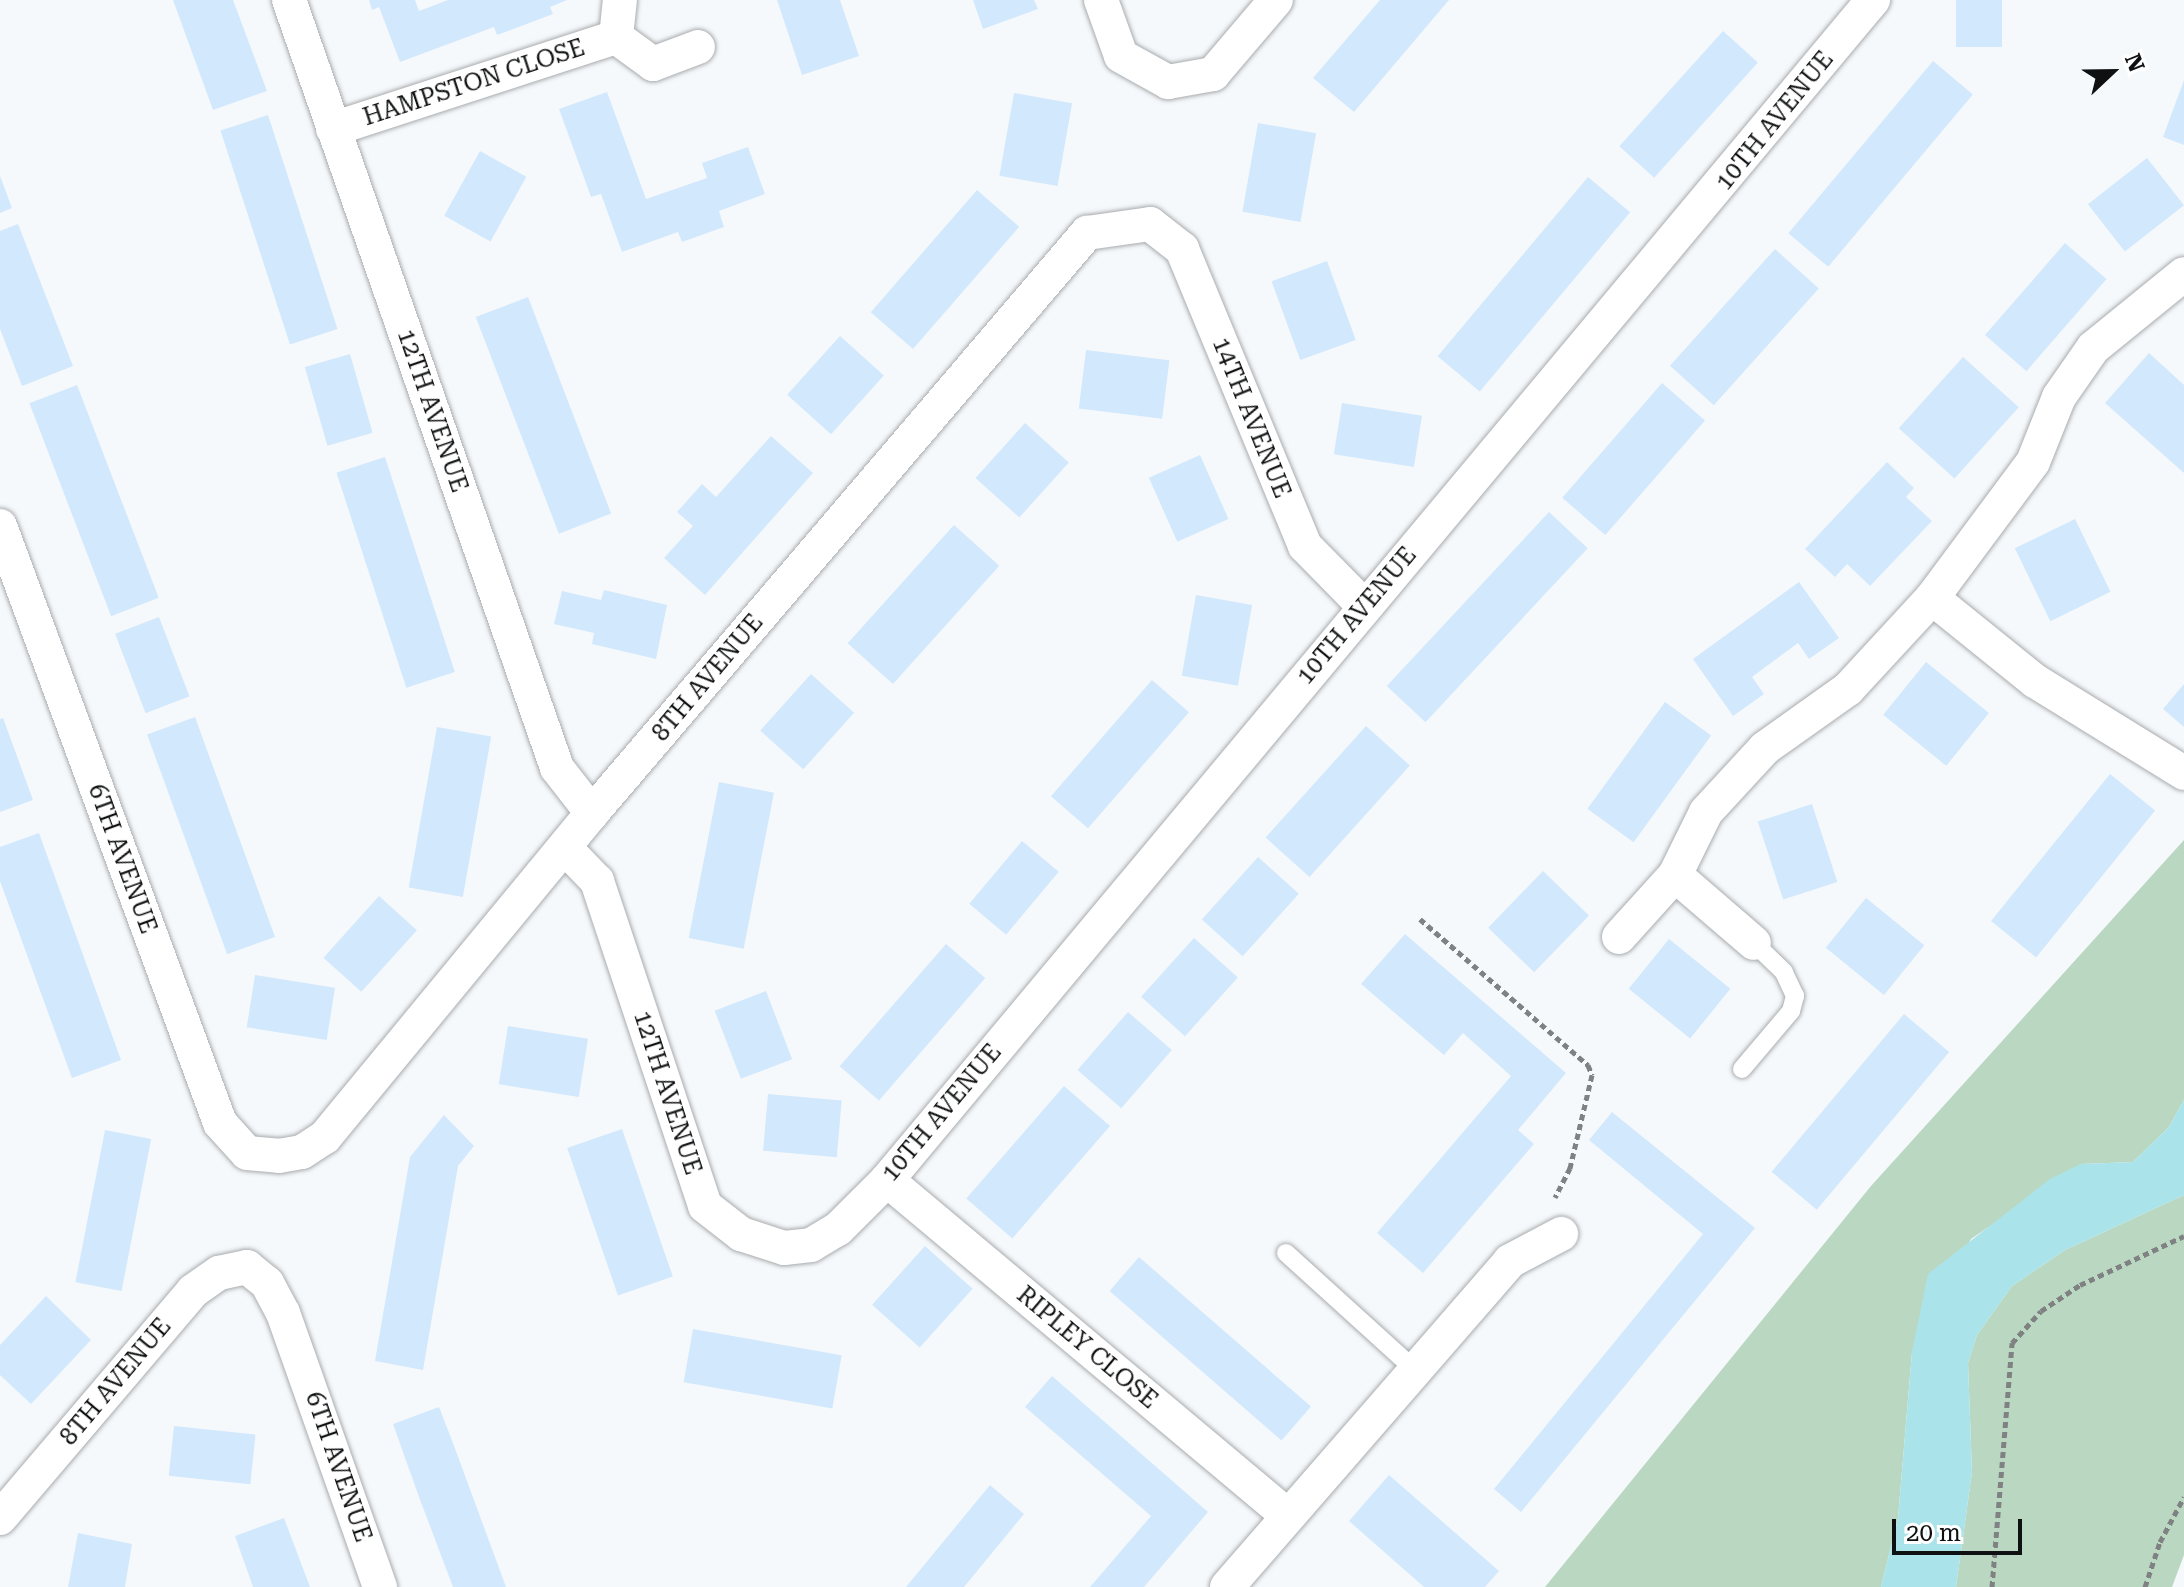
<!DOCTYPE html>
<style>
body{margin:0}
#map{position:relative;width:2184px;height:1587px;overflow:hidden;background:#f6f9fc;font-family:"Roboto Serif",serif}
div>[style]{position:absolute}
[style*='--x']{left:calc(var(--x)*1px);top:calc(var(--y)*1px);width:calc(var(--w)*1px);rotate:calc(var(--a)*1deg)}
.green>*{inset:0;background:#bad7c1}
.water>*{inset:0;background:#aae4ea}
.building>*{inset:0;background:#d2e8fc;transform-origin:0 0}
.path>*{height:5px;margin-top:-2.5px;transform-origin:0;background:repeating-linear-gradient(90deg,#7f8183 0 6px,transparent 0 10px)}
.roads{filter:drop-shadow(0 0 2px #a9acae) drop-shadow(0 0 2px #a9acae)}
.service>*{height:18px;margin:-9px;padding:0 9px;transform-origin:9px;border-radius:9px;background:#fff}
.minor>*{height:34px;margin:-17px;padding:0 17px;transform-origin:17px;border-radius:17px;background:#fff}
span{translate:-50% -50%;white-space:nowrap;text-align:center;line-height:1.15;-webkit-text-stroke:7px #fff;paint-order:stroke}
.street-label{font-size:24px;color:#0f1011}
.north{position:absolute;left:2072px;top:32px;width:80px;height:80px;-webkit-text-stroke:6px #fff;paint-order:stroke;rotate:68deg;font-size:22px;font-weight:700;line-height:32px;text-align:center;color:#0f1011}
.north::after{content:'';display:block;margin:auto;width:28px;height:36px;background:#0f1011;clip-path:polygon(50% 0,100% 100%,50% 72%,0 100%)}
.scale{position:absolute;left:1892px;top:1519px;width:130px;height:36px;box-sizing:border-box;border:4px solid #0f1011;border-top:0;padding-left:10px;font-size:24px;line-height:28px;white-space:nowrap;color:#0f1011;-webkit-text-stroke:6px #fff;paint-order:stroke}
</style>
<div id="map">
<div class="green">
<div style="clip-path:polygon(2184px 840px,2184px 1100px,2169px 1127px,2133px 1162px,2081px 1164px,1971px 1239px,1912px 1352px,1898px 1518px,1881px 1587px,1545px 1587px,1871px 1186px)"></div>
<div style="clip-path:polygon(2184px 1195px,2184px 1555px,2172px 1587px,1956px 1587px,1972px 1472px,1968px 1363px,1977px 1335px,2012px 1286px,2065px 1250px)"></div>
</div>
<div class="water">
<div style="clip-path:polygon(2184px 1100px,2184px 1195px,2065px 1250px,2012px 1286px,1977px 1335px,1968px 1363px,1972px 1472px,1956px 1587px,1881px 1587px,1898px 1518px,1912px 1352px,1928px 1274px,2050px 1179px,2081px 1164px,2133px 1162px,2169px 1127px)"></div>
</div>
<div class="building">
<div style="clip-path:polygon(173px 0,233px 0,267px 91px,213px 110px)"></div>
<div style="clip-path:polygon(369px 0,415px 0,419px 11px,448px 0,567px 0,550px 7px,553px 14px,497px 35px,494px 27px,400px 62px,379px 7px,372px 10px)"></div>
<div style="clip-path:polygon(777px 0,840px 0,859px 56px,802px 75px)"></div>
<div style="clip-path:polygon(973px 0,1034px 0,1038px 9px,983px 29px)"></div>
<div style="clip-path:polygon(1380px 0,1449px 0,1354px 112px,1313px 78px)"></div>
<div style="left:1956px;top:0;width:46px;height:47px"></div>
<div style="left:1723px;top:31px;width:47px;height:155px;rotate:42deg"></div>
<div style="left:1933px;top:61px;width:52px;height:225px;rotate:40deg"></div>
<div style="clip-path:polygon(2184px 80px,2184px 145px,2163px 137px)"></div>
<div style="clip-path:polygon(607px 92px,646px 199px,707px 178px,702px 163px,748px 147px,765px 194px,719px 211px,724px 227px,682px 242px,678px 232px,622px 252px,601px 194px,591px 197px,559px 109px)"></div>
<div style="left:1014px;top:93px;width:59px;height:84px;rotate:10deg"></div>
<div style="left:268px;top:115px;width:225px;height:50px;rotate:72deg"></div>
<div style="left:1258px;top:123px;width:59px;height:90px;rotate:10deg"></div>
<div style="left:480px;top:151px;width:53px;height:74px;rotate:29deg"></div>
<div style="left:2147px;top:158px;width:60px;height:75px;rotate:52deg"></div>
<div style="clip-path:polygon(0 176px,12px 208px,0 213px)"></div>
<div style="left:1588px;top:177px;width:55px;height:234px;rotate:40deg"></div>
<div style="left:977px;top:190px;width:56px;height:162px;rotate:41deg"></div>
<div style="clip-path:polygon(18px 224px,73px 366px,22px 386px,0 329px,0 231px)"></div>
<div style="left:2065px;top:243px;width:55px;height:122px;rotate:41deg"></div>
<div style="left:1775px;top:249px;width:59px;height:157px;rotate:42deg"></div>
<div style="left:1327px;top:261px;width:84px;height:59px;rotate:70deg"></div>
<div style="left:528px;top:297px;width:232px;height:56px;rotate:69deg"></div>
<div style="left:840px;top:336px;width:59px;height:79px;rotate:42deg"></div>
<div style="left:1086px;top:350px;width:84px;height:59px;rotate:7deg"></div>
<div style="clip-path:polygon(2149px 353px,2184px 385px,2184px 473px,2105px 403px)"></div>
<div style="left:350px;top:354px;width:82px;height:47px;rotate:74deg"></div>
<div style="left:1963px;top:357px;width:75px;height:96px;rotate:42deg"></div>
<div style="left:1662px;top:383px;width:57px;height:152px;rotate:41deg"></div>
<div style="left:77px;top:385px;width:228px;height:51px;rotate:69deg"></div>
<div style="left:1342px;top:403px;width:81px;height:52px;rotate:9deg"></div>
<div style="left:1025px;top:423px;width:59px;height:74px;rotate:42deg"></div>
<div style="clip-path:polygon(771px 436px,813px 473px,705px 595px,664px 558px,693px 526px,677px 512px,702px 484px,716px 497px)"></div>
<div style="left:1200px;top:455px;width:70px;height:56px;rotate:66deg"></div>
<div style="left:385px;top:457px;width:226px;height:51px;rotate:72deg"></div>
<div style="clip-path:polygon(1887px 462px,1914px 488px,1906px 497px,1932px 521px,1870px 586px,1847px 564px,1835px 577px,1805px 549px)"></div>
<div style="left:1549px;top:512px;width:53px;height:238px;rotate:43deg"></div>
<div style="left:2075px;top:519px;width:81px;height:67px;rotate:64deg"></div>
<div style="left:954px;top:525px;width:61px;height:159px;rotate:42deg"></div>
<div style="clip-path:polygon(1799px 582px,1839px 638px,1809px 659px,1798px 643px,1752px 677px,1764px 694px,1733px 716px,1693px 659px)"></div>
<div style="clip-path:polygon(604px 590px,667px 605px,656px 659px,592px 644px,594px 633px,554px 624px,562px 591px,601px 600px)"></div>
<div style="left:1196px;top:595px;width:57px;height:82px;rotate:10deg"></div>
<div style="left:159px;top:617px;width:85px;height:47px;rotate:69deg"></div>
<div style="left:1926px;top:662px;width:81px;height:68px;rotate:39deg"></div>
<div style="left:811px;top:674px;width:58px;height:76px;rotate:42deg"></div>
<div style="left:1152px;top:680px;width:49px;height:154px;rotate:41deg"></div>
<div style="clip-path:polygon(2184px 684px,2184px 727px,2163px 709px)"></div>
<div style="left:1665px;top:702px;width:57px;height:132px;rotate:36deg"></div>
<div style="left:195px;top:717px;width:234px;height:51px;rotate:70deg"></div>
<div style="clip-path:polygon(3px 718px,33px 800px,0 812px,0 719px)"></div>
<div style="left:1366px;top:726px;width:59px;height:150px;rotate:42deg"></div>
<div style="left:437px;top:727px;width:55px;height:163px;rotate:10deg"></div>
<div style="left:2110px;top:774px;width:58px;height:189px;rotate:39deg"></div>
<div style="left:719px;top:782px;width:56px;height:159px;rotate:11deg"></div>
<div style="left:1812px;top:804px;width:82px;height:57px;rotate:72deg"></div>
<div style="clip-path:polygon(39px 833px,121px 1060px,72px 1078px,0 881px,0 847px)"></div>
<div style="left:1022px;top:841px;width:48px;height:82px;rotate:40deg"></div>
<div style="left:1258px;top:857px;width:55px;height:84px;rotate:42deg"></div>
<div style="left:1543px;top:871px;width:64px;height:79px;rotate:44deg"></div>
<div style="left:379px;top:896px;width:51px;height:83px;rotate:42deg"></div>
<div style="left:1866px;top:898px;width:75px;height:64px;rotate:39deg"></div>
<div style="clip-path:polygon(1405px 934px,1566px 1073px,1518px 1130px,1534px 1144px,1423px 1273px,1377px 1233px,1511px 1076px,1463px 1033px,1444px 1055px,1361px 984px)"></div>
<div style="left:1194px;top:938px;width:59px;height:79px;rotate:42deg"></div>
<div style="left:1669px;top:939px;width:79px;height:64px;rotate:39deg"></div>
<div style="left:946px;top:944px;width:52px;height:162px;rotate:41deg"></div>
<div style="left:255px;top:975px;width:81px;height:53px;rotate:9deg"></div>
<div style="left:766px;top:991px;width:73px;height:55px;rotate:69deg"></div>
<div style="left:1128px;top:1012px;width:58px;height:77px;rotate:41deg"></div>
<div style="left:1904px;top:1014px;width:59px;height:206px;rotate:40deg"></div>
<div style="left:508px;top:1026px;width:81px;height:59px;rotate:9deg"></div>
<div style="left:1064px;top:1086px;width:61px;height:149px;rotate:41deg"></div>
<div style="left:768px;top:1094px;width:74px;height:57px;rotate:5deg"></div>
<div style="clip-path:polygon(1612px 1112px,1755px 1228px,1521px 1512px,1494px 1489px,1703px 1234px,1589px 1140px)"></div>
<div style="clip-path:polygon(444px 1115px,474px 1146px,458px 1166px,423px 1370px,375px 1361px,410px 1157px)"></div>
<div style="left:622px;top:1129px;width:156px;height:58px;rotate:71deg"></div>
<div style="left:105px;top:1130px;width:47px;height:155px;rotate:11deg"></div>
<div style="left:925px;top:1246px;width:64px;height:79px;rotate:42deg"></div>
<div style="left:1139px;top:1257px;width:228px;height:45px;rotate:41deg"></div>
<div style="clip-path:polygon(46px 1296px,91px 1340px,31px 1404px,0 1375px,0 1345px)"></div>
<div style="left:693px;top:1329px;width:151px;height:54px;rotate:10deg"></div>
<div style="clip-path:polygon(1052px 1376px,1208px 1512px,1144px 1587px,1090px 1587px,1151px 1516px,1025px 1407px)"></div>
<div style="clip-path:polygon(439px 1407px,453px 1443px,506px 1587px,453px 1587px,419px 1497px,393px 1424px)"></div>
<div style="left:174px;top:1426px;width:82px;height:50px;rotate:6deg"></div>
<div style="clip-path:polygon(1389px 1475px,1499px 1571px,1485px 1587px,1424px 1587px,1349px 1521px)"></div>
<div style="clip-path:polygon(990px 1485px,1024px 1514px,978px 1570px,964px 1587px,906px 1587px)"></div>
<div style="clip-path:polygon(284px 1518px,310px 1587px,253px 1587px,235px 1536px)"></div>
<div style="clip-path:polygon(78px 1533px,132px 1544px,125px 1587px,68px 1587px)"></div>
</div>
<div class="path">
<div style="--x:1420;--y:919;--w:223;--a:41"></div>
<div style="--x:1588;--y:1065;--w:11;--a:68"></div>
<div style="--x:1592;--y:1075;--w:96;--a:103.3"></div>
<div style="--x:1570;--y:1168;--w:33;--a:117"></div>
<div style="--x:1992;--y:1587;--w:245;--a:-85.3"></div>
<div style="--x:2012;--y:1343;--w:43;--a:-47.8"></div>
<div style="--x:2041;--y:1311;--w:47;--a:-33.7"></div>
<div style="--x:2080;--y:1285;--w:115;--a:-25.2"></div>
<div style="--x:2145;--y:1587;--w:47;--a:-71.6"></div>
<div style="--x:2160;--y:1542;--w:51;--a:-61.9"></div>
</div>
<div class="roads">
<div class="service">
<div style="--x:1742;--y:1069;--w:76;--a:-49.8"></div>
<div style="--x:1791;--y:1011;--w:16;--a:-75"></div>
<div style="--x:1795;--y:996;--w:26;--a:-115"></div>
<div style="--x:1784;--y:972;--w:42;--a:-136"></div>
<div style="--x:1286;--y:1253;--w:174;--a:42.2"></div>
</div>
<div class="minor">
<div style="--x:289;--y:0;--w:813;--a:70.76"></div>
<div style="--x:557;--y:768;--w:57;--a:52.1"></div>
<div style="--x:1101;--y:0;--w:59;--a:70.3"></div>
<div style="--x:1121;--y:56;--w:54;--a:29"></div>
<div style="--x:1168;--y:82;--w:46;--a:-10.1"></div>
<div style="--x:1213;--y:74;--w:97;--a:-49.6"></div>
<div style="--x:616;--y:37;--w:37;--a:-84"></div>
<div style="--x:333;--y:129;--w:298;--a:-18"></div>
<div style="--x:616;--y:37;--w:46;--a:36.1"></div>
<div style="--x:653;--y:64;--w:48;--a:-20.7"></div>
<div style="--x:0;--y:526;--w:636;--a:69.77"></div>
<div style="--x:220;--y:1123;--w:40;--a:48"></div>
<div style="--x:247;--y:1153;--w:32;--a:5"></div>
<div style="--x:279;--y:1156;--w:23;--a:-10"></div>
<div style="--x:302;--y:1152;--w:27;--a:-33"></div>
<div style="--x:325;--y:1137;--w:420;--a:-50.5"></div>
<div style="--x:592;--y:813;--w:763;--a:-49.52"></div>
<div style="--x:1087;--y:233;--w:64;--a:-8.1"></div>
<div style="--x:1150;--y:224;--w:41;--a:38"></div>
<div style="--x:1182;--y:249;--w:321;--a:67.5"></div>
<div style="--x:1305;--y:546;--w:84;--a:45.5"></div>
<div style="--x:1932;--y:598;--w:132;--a:38.9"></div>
<div style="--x:2035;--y:681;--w:175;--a:31.7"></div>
<div style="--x:565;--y:848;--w:46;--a:45.9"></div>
<div style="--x:597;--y:881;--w:342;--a:71.6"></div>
<div style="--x:705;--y:1206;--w:46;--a:37.9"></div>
<div style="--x:741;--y:1234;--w:45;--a:18"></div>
<div style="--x:784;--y:1248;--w:27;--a:-6"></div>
<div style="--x:811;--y:1245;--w:31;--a:-31"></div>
<div style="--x:838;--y:1229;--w:69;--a:-45"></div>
<div style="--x:887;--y:1180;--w:1538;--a:-50.12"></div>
<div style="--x:1675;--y:875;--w:104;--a:40.7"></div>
<div style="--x:1619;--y:937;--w:84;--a:-47.9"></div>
<div style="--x:1675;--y:875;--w:70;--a:-63.8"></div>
<div style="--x:1706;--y:812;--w:87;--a:-47.3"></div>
<div style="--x:1765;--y:748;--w:102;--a:-35.4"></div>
<div style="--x:1848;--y:689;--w:124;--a:-47.3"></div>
<div style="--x:1932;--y:598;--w:169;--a:-53.4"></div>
<div style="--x:2033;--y:462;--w:70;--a:-68.2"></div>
<div style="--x:2059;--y:397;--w:60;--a:-55.2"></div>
<div style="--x:2093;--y:348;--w:117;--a:-39.1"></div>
<div style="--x:887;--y:1180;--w:522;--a:39.95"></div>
<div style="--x:0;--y:1518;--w:298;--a:-49.6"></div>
<div style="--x:193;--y:1291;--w:32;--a:-35"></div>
<div style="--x:219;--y:1273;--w:29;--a:-12"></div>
<div style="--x:247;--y:1267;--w:26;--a:39"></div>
<div style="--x:267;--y:1283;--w:34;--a:62"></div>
<div style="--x:283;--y:1313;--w:291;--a:70.5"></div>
<div style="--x:1227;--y:1587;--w:432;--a:-49"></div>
<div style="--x:1510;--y:1261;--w:58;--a:-27.9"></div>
</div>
</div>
<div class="street-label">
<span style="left:474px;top:83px;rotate:-18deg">HAMPSTON CLOSE</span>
<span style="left:1775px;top:121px;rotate:-51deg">10TH AVENUE</span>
<span style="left:432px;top:411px;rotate:71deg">12TH AVENUE</span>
<span style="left:1251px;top:418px;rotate:68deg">14TH AVENUE</span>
<span style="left:1357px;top:616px;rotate:-50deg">10TH AVENUE</span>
<span style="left:708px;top:678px;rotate:-50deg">8TH AVENUE</span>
<span style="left:122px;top:859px;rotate:70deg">6TH AVENUE</span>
<span style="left:667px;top:1093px;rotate:72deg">12TH AVENUE</span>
<span style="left:942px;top:1113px;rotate:-50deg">10TH AVENUE</span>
<span style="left:1087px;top:1348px;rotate:40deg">RIPLEY CLOSE</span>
<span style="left:116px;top:1382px;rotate:-50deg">8TH AVENUE</span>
<span style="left:338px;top:1467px;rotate:71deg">6TH AVENUE</span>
</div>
<div class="north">N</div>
<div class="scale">20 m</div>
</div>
